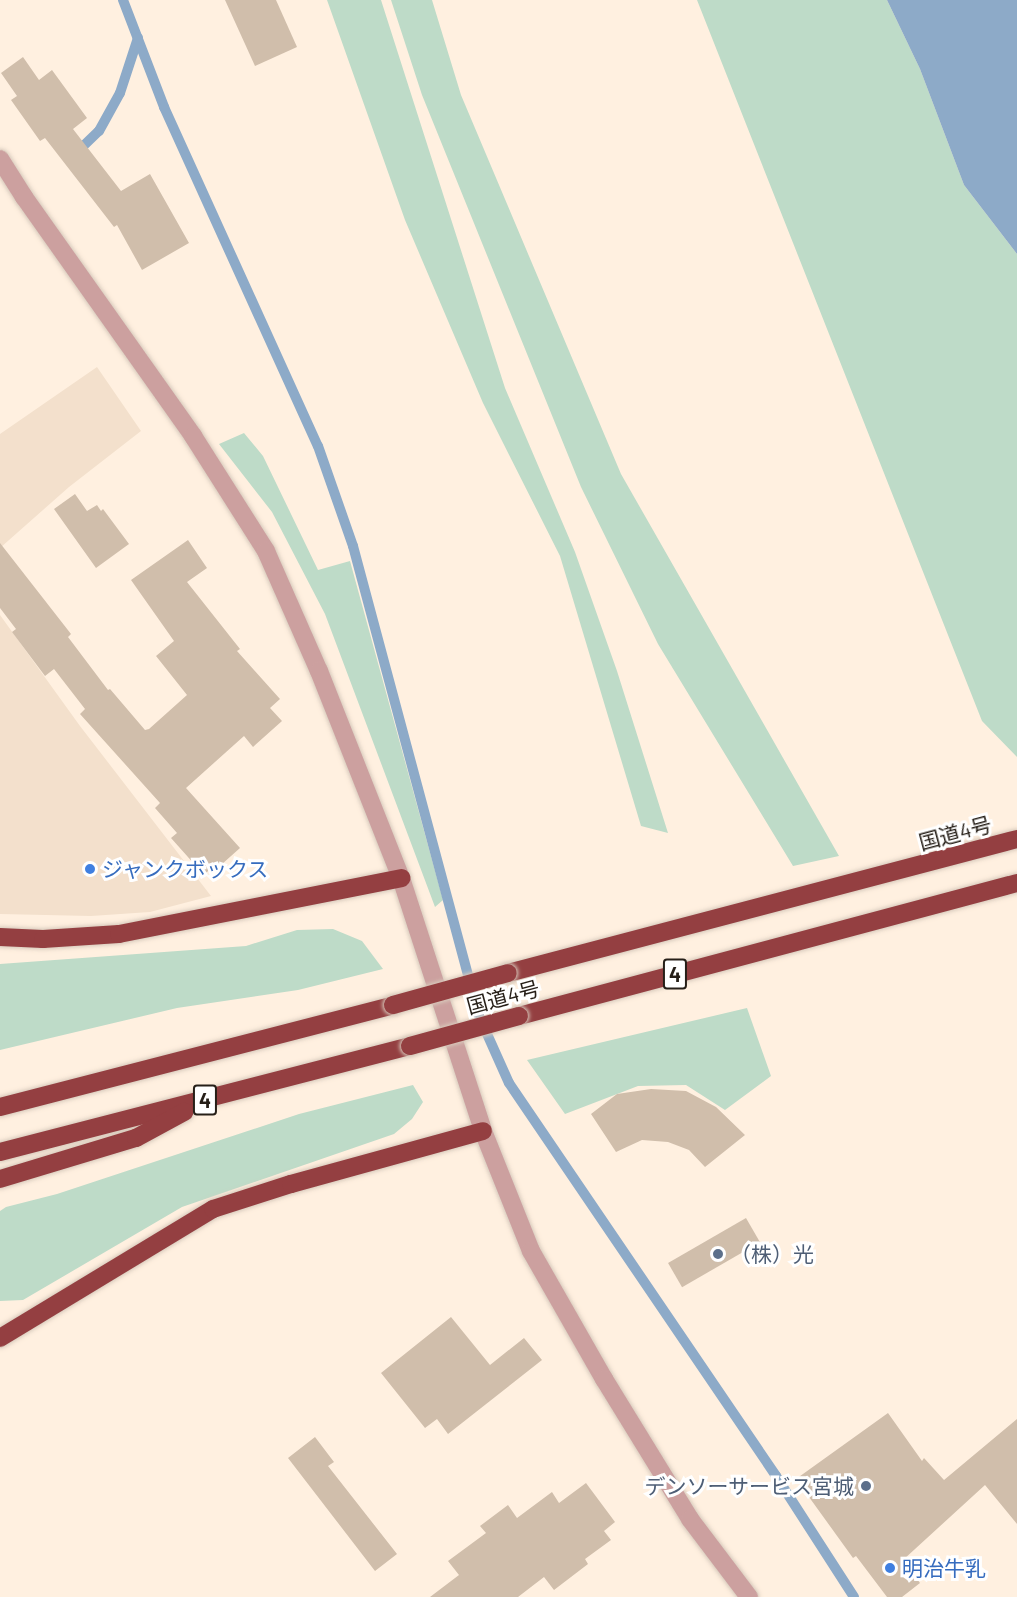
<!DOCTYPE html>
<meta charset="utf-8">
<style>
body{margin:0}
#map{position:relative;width:1017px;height:1597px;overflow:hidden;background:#fff0e0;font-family:Barlow,"Noto Sans JP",sans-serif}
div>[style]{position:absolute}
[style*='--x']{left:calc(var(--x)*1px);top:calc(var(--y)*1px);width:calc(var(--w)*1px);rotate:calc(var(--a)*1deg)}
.built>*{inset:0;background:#f3e0cc}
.green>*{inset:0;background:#bedbc8}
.water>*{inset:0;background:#8daac8}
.stream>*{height:10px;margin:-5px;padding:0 5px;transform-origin:5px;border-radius:5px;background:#8daac8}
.building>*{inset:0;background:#d0beab;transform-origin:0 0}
.roads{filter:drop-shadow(0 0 2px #d8cabc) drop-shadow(0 0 2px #d8cabc)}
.minor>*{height:18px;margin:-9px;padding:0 9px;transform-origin:9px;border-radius:9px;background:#cca09f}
.highway>*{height:18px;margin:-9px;padding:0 9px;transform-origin:9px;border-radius:9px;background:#943f41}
.bridges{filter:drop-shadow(0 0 2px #d8cabc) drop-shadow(0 0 2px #d8cabc)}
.highway-bridge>*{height:18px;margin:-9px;padding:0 9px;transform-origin:9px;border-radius:9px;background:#943f41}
.dots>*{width:16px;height:16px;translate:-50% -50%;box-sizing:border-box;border:3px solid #fff;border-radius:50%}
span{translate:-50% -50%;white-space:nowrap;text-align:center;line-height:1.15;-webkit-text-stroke:6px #fff;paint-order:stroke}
.shield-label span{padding:2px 4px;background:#fff;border:2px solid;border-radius:4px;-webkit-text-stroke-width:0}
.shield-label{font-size:20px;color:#261f18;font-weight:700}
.street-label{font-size:21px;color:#261f18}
.shop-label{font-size:21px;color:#366cbe}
.left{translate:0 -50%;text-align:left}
.service-label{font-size:21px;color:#4e5e75}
.right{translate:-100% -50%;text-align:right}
</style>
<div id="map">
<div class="built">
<div style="clip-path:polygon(97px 367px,141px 431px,69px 487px,0 548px,0 434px)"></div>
<div style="clip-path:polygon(0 615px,80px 726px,211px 896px,150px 912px,91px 916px,0 914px)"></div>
</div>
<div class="green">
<div style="clip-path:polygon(327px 0,381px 0,505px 388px,575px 552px,617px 671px,668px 833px,641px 826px,560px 556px,483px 403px,405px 220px)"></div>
<div style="clip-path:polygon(391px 0,432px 0,461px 95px,621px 474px,839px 856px,793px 866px,658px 644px,581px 487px,422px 95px)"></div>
<div style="clip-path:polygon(697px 0,887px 0,920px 69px,964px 185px,1017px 254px,1017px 757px,982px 721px)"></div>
<div style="clip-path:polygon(244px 433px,263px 456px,318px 570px,350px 561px,443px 900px,435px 907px,325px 614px,272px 512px,219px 444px)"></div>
<div style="clip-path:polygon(333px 929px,362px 941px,383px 969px,298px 990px,177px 1008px,0 1050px,0 964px,246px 946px,297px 930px)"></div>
<div style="clip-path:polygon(747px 1008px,771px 1076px,725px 1110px,686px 1085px,638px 1086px,565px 1114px,527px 1060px)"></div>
<div style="clip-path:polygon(413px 1085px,423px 1102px,412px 1119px,394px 1134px,182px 1207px,23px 1300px,0 1301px,0 1211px,6px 1207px,57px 1194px,299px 1114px)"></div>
</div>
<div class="water">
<div style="clip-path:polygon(887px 0,1017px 0,1017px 254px,964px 185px,920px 69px)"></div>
</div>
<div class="stream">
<div style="--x:123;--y:0;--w:115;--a:69"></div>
<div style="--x:164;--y:107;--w:372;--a:65.6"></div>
<div style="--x:318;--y:446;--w:106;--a:70.7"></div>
<div style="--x:353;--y:546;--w:487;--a:75"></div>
<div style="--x:479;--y:1016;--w:73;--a:65.9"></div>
<div style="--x:509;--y:1083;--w:475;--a:55.8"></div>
<div style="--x:776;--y:1476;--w:144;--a:57.2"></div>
<div style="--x:76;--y:153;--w:32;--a:-44"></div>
<div style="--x:99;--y:131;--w:43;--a:-61.1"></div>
<div style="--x:120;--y:93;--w:58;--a:-71.9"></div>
</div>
<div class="building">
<div style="clip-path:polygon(225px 0,276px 0,297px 47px,255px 66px)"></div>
<div style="clip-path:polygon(23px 57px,39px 80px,52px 70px,87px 118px,73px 129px,121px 191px,150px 174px,189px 243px,142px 270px,117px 225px,114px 227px,45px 138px,40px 141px,11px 100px,17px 96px,1px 73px)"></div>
<div style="clip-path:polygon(75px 494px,87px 511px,97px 505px,101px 511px,103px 509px,129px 544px,96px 568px,54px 509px)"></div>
<div style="clip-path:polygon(188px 540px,207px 568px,187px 582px,240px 649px,237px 651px,280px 699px,270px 708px,282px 721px,253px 747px,244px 736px,186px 788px,240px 848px,212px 873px,209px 870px,204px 875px,171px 838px,177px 833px,155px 808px,160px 803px,80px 714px,85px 709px,54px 669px,45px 676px,12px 632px,16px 629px,0 608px,0 543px,71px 634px,68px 637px,108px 690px,110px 689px,145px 730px,149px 729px,187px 695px,156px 656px,174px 641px,131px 580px)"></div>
<div style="clip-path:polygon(651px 1089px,686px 1091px,716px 1107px,745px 1135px,705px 1167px,689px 1150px,668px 1142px,642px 1140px,616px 1152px,591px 1114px,617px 1094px)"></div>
<div style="left:746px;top:1218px;width:28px;height:90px;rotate:60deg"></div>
<div style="clip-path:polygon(451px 1317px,490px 1365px,524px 1338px,542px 1360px,448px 1434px,437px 1419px,425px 1428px,381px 1373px)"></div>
<div style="clip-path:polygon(888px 1413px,922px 1461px,924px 1458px,944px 1480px,1017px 1419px,1017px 1524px,985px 1485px,903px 1560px,920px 1583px,902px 1597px,887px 1597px,856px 1556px,853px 1558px,796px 1479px)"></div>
<div style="clip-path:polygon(315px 1437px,334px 1462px,328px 1466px,397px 1554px,375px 1571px,288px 1458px)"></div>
<div style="clip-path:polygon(586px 1483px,615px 1522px,604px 1531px,611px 1540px,585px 1559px,588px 1564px,554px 1590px,544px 1577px,518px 1597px,430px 1597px,459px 1575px,448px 1561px,486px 1533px,480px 1526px,508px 1505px,517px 1518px,552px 1492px,559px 1503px)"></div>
</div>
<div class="roads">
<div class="minor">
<div style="--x:0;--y:159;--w:45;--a:57.7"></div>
<div style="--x:24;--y:197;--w:293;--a:54.7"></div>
<div style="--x:193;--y:436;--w:136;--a:57.6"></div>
<div style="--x:266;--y:551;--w:131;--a:66.2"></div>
<div style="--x:319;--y:671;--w:223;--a:68.4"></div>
<div style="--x:401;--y:878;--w:266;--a:72"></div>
<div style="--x:483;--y:1131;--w:129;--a:68.2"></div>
<div style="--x:531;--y:1251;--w:147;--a:60.3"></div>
<div style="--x:604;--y:1379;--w:164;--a:58.4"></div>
<div style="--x:690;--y:1519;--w:98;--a:52.9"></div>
</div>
<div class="highway">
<div style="--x:0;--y:937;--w:43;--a:2.7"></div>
<div style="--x:43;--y:939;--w:76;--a:-3.8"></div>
<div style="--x:119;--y:934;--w:288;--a:-11.2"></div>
<div style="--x:508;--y:973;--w:526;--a:-14.75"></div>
<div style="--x:519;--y:1016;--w:515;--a:-14.95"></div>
<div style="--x:0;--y:1107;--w:406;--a:-14.5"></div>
<div style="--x:0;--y:1152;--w:423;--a:-14.5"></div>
<div style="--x:0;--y:1179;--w:142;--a:-16.8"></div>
<div style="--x:136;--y:1138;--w:55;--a:-28.4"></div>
<div style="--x:0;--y:1338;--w:249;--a:-31.2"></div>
<div style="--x:213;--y:1209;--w:82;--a:-17.8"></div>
<div style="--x:291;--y:1184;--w:199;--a:-15.4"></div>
</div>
</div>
<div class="bridges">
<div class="highway-bridge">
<div style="--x:393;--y:1005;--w:119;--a:-15.5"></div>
<div style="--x:410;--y:1046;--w:113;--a:-15.4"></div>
</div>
</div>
<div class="dots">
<div style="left:90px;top:869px;background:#3f7fe0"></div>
<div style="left:718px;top:1254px;background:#5c6f8a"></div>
<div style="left:866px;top:1486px;background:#5c6f8a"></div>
<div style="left:890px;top:1568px;background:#3f7fe0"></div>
</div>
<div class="shield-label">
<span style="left:675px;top:974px">4</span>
<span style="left:205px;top:1100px">4</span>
</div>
<div class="street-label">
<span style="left:955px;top:833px;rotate:-15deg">国道4号</span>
<span style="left:503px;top:997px;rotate:-15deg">国道4号</span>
</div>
<div class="shop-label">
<span class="left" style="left:102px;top:869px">ジャンクボックス</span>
<span class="left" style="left:902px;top:1568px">明治牛乳</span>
</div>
<div class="service-label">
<span class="left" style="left:730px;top:1254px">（株）光</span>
<span class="right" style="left:854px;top:1486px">デンソーサービス宮城</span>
</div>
</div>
